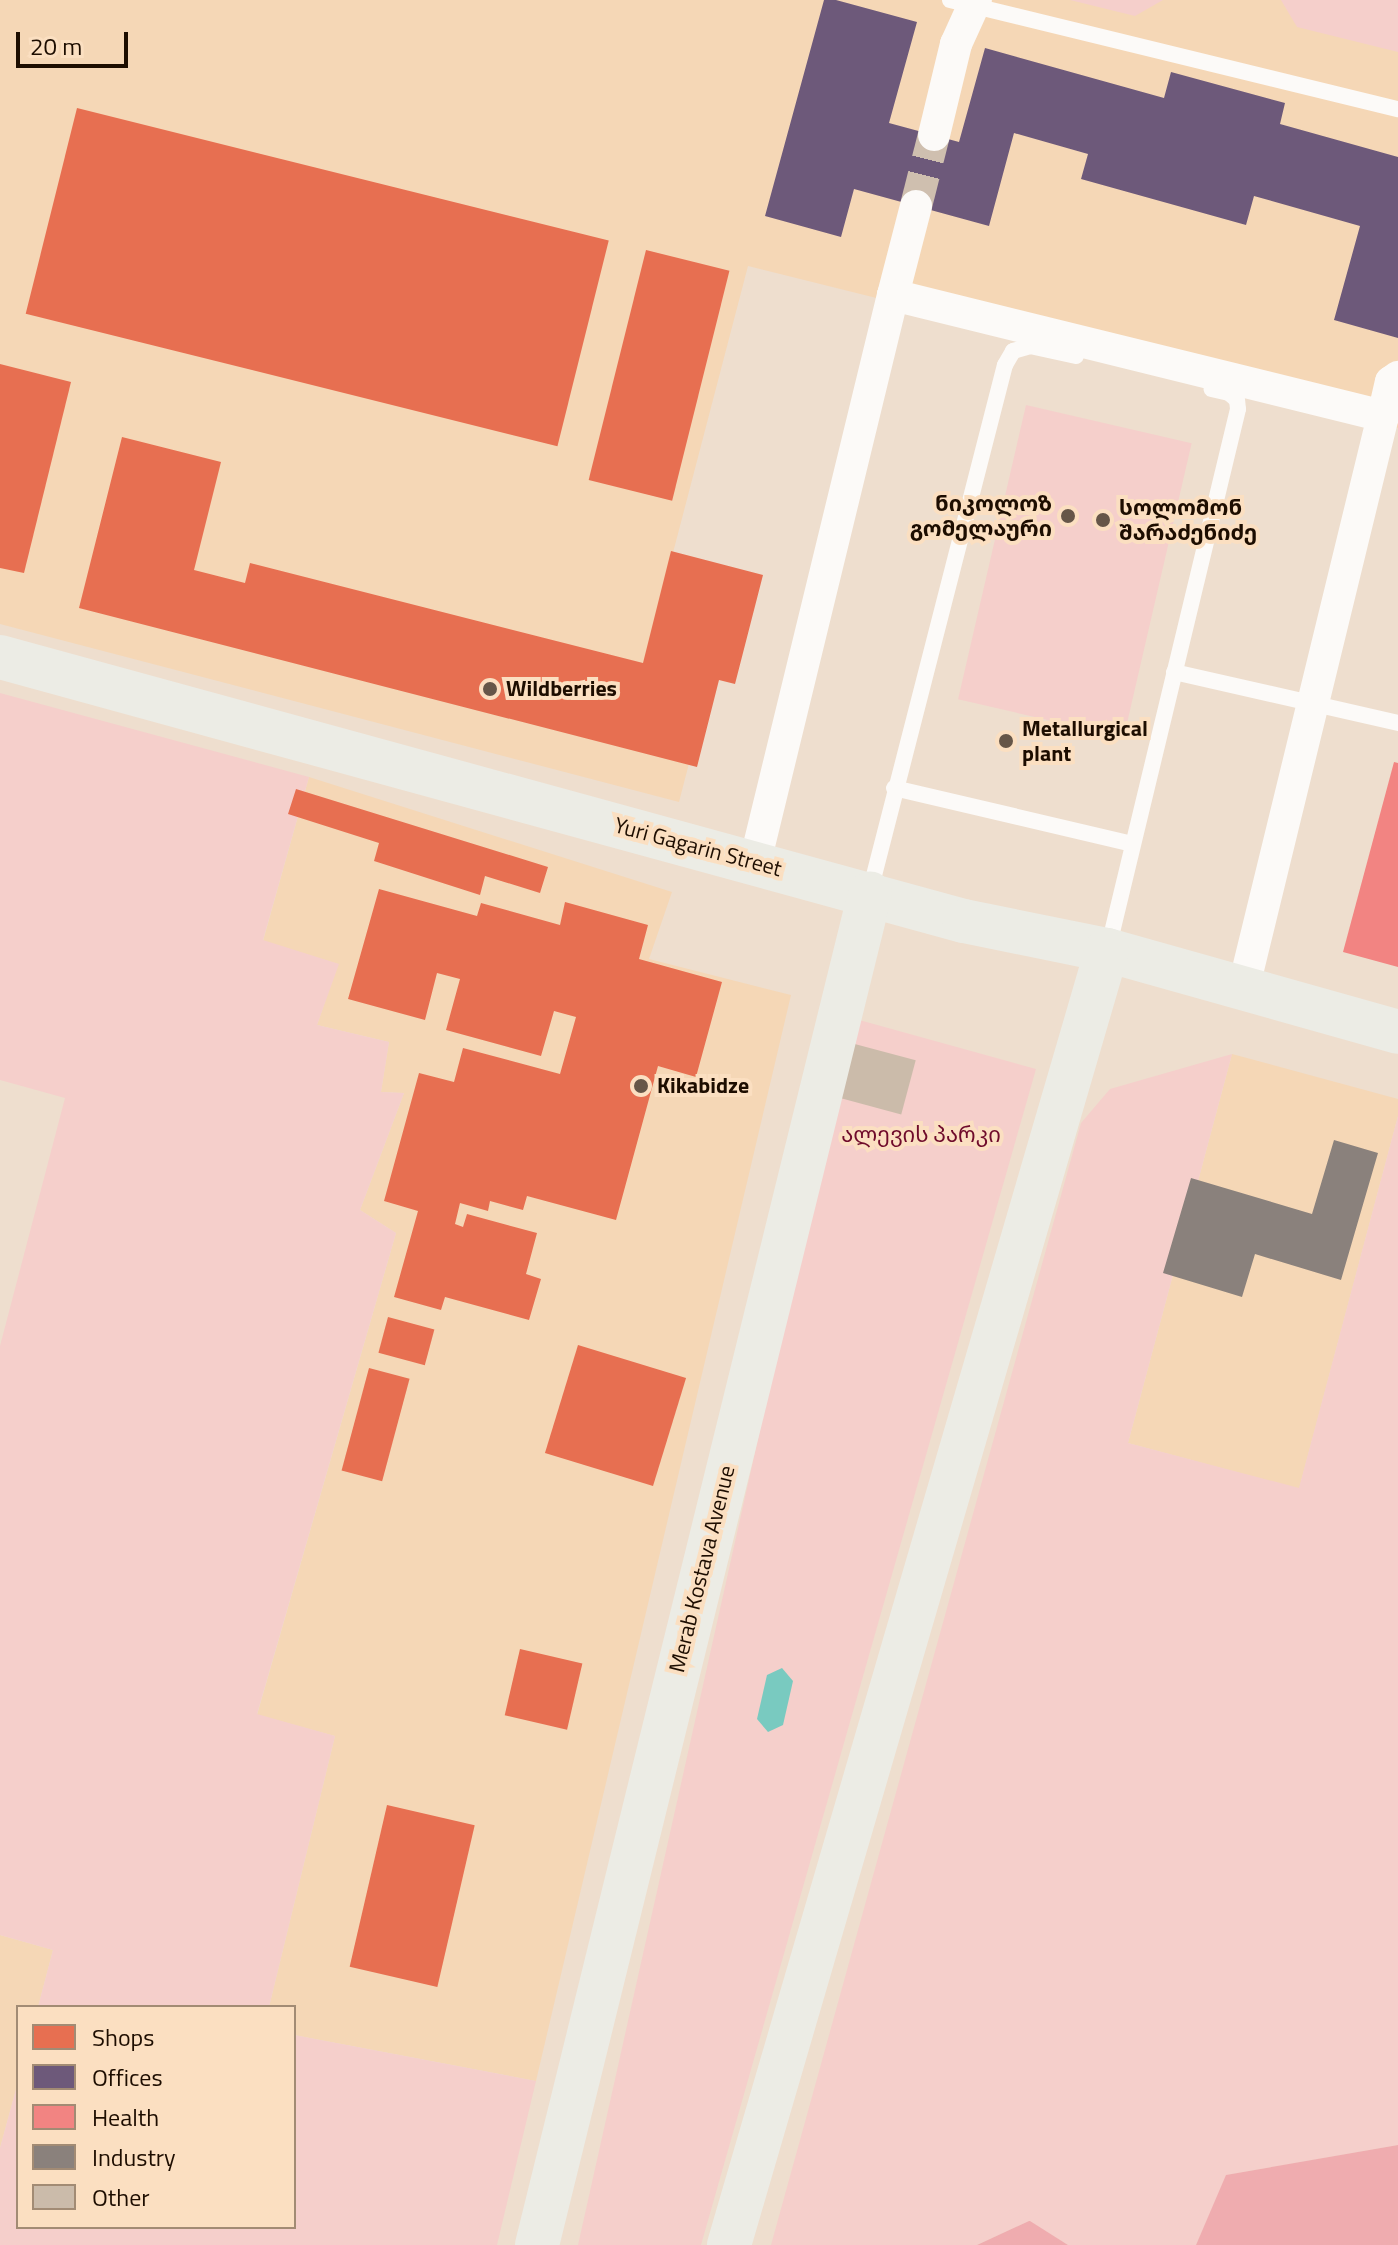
<!DOCTYPE html>
<meta charset="utf-8">
<style>
body{margin:0}
#map{position:relative;width:1398px;height:2245px;overflow:hidden;background:#eedece;font-family:"Titillium Web","Noto Sans Georgian",sans-serif}
div>[style]{position:absolute}
[style*='--x']{left:calc(var(--x)*1px);top:calc(var(--y)*1px);width:calc(var(--w)*1px);rotate:calc(var(--a)*1deg)}
.built>*{inset:0;background:#f5d7b6}
.green>*{inset:0;background:#f5cfcb;transform-origin:0 0}
.forest>*{inset:0;background:#efacaf}
.water>*{inset:0;background:#79cac0}
.shops>*{inset:0;background:#e76f51;transform-origin:0 0}
.offices>*{inset:0;background:#6d597a}
.health>*{inset:0;background:#f28482}
.industry>*{inset:0;background:#8a817c}
.building>*{inset:0;background:#cbbbaa;transform-origin:0 0}
.street-tunnel>*{height:32px;margin-top:-16px;transform-origin:0;background:repeating-linear-gradient(90deg,#cfbfaf 0 32px,transparent 0 48px)}
.lane>*{height:16px;margin:-8px;padding:0 8px;transform-origin:8px;border-radius:8px;background:#fcfaf8}
.street>*{height:32px;margin:-16px;padding:0 16px;transform-origin:16px;border-radius:16px;background:#fcfaf8}
.secondary>*{height:44px;margin:-22px;padding:0 22px;transform-origin:22px;border-radius:22px;background:#ecece5}
.dots>*{width:22px;height:22px;translate:-50% -50%;box-sizing:border-box;border:4px solid #fbdfc1;border-radius:50%}
span{translate:-50% -50%;white-space:nowrap;text-align:center;line-height:1.15;-webkit-text-stroke:8px #fbdfc1;paint-order:stroke}
.poi-label{font-size:22px;color:#1d0d00;font-weight:700}
.right{translate:-100% -50%;text-align:right}
.left{translate:0 -50%;text-align:left}
.street-label{font-size:22px;color:#1d0d00}
.park-label{font-size:22px;color:#6f0b2b}
.legend{position:absolute;left:16px;top:2005px;width:280px;height:224px;box-sizing:border-box;background:#fbdfc1;border:2px solid #a28b74;margin:0;padding:10px 14px;list-style:none;font-size:24px;color:#1d0d00}
.legend li{display:flex;align-items:center;gap:16px;height:40px}
.legend b{width:40px;border:2px solid #a28b74}
.scale{position:absolute;left:16px;top:32px;width:112px;height:36px;box-sizing:border-box;border:4px solid #1d0d00;border-top:0;padding-left:10px;font-size:24px;line-height:28px;white-space:nowrap;color:#1d0d00;-webkit-text-stroke:6px #fbdfc1;paint-order:stroke}
</style>
<div id="map">
<div class="built">
<div style="clip-path:polygon(0 0,1398px 0,1398px 428px,748px 266px,669px 568px,735px 586px,679px 802px,0 624px)"></div>
<div style="clip-path:polygon(309px 777px,672px 892px,649px 959px,791px 995px,536px 2081px,294px 2035px,294px 2007px,269px 2007px,335px 1736px,257px 1715px,396px 1233px,360px 1210px,404px 1093px,381px 1092px,389px 1042px,317px 1025px,338px 964px,263px 941px)"></div>
<div style="clip-path:polygon(1232px 1054px,1398px 1099px,1398px 1116px,1299px 1489px,1128px 1443px)"></div>
<div style="clip-path:polygon(0 1935px,53px 1950px,38px 2007px,18px 2007px,18px 2082px,0 2148px)"></div>
</div>
<div class="green">
<div style="clip-path:polygon(1070px 0,1163px 0,1135px 16px)"></div>
<div style="clip-path:polygon(1281px 0,1398px 0,1398px 52px,1297px 27px)"></div>
<div style="left:1026px;top:405px;width:170px;height:302px;rotate:13deg"></div>
<div style="clip-path:polygon(0 693px,309px 777px,263px 940px,339px 964px,317px 1025px,389px 1042px,381px 1092px,404px 1093px,360px 1210px,396px 1233px,257px 1714px,335px 1736px,269px 2007px,38px 2007px,53px 1950px,0 1935px,0 1346px,65px 1098px,0 1080px)"></div>
<div style="clip-path:polygon(852px 1018px,1036px 1069px,701px 2245px,578px 2245px)"></div>
<div style="clip-path:polygon(1232px 1054px,1128px 1443px,1299px 1488px,1398px 1116px,1398px 2145px,1227px 2175px,1196px 2245px,1068px 2245px,1029px 2221px,977px 2245px,771px 2245px,1081px 1123px,1110px 1089px)"></div>
<div style="clip-path:polygon(294px 2035px,536px 2081px,497px 2245px,0 2245px,0 2148px,18px 2082px,18px 2227px,294px 2227px)"></div>
</div>
<div class="forest">
<div style="clip-path:polygon(1398px 2145px,1398px 2245px,1196px 2245px,1226px 2175px)"></div>
<div style="clip-path:polygon(1030px 2221px,1068px 2245px,977px 2245px,1029px 2221px)"></div>
</div>
<div class="water">
<div style="clip-path:polygon(782px 1668px,793px 1681px,783px 1725px,768px 1732px,757px 1719px,767px 1675px)"></div>
</div>
<div class="shops">
<div style="left:77px;top:108px;width:548px;height:212px;rotate:14deg"></div>
<div style="left:646px;top:250px;width:86px;height:237px;rotate:14deg"></div>
<div style="clip-path:polygon(0 364px,71px 382px,24px 573px,0 568px)"></div>
<div style="clip-path:polygon(122px 437px,221px 462px,194px 570px,245px 583px,250px 563px,643px 663px,671px 551px,763px 575px,735px 684px,719px 680px,697px 767px,79px 608px)"></div>
<div style="clip-path:polygon(296px 789px,548px 867px,540px 893px,485px 876px,480px 895px,374px 861px,379px 843px,288px 814px)"></div>
<div style="clip-path:polygon(379px 889px,477px 916px,481px 903px,560px 925px,565px 902px,648px 925px,639px 959px,722px 982px,696px 1077px,658px 1066px,616px 1220px,527px 1196px,523px 1210px,490px 1201px,488px 1211px,460px 1203px,455px 1224px,463px 1227px,467px 1214px,537px 1233px,526px 1274px,541px 1279px,529px 1320px,445px 1297px,441px 1310px,394px 1297px,418px 1211px,384px 1201px,419px 1073px,454px 1082px,463px 1048px,560px 1074px,576px 1017px,554px 1011px,541px 1056px,446px 1030px,460px 979px,437px 973px,425px 1020px,348px 999px)"></div>
<div style="left:388px;top:1317px;width:48px;height:37px;rotate:15deg"></div>
<div style="left:578px;top:1345px;width:113px;height:113px;rotate:17deg"></div>
<div style="left:369px;top:1368px;width:42px;height:106px;rotate:15deg"></div>
<div style="left:520px;top:1649px;width:64px;height:68px;rotate:13deg"></div>
<div style="left:387px;top:1805px;width:90px;height:166px;rotate:13deg"></div>
</div>
<div class="offices">
<div style="clip-path:polygon(824px 0,836px 0,917px 22px,889px 123px,959px 142px,985px 48px,1164px 98px,1171px 72px,1285px 103px,1280px 124px,1398px 157px,1398px 338px,1334px 320px,1360px 226px,1254px 196px,1246px 225px,1081px 179px,1088px 154px,1014px 133px,989px 226px,854px 189px,841px 237px,765px 216px)"></div>
</div>
<div class="health">
<div style="clip-path:polygon(1394px 762px,1398px 763px,1398px 967px,1343px 952px)"></div>
</div>
<div class="industry">
<div style="clip-path:polygon(1334px 1140px,1378px 1153px,1341px 1280px,1255px 1254px,1242px 1297px,1163px 1273px,1191px 1178px,1312px 1214px)"></div>
</div>
<div class="building">
<div style="left:851px;top:1043px;width:67px;height:56px;rotate:15deg"></div>
</div>
<div class="street-tunnel">
<div style="--x:916;--y:206;--w:73;--a:-75.8"></div>
</div>
<div class="lane">
<div style="--x:950;--y:0;--w:461;--a:13.7"></div>
<div style="--x:1174;--y:672;--w:230;--a:12.8"></div>
<div style="--x:894;--y:788;--w:245;--a:13.2"></div>
<div style="--x:870;--y:891;--w:543;--a:-75.61"></div>
<div style="--x:1005;--y:365;--w:16;--a:-60"></div>
<div style="--x:1013;--y:351;--w:18;--a:-16"></div>
<div style="--x:1030;--y:346;--w:47;--a:12.3"></div>
<div style="--x:1108;--y:949;--w:555;--a:-76.46"></div>
<div style="--x:1238;--y:409;--w:9;--a:-96"></div>
<div style="--x:1237;--y:400;--w:11;--a:-139"></div>
<div style="--x:1229;--y:393;--w:18;--a:-167"></div>
</div>
<div class="street">
<div style="--x:934;--y:135;--w:94;--a:-76.4"></div>
<div style="--x:956;--y:44;--w:48;--a:-65.6"></div>
<div style="--x:893;--y:295;--w:92;--a:-75.5"></div>
<div style="--x:1383;--y:416;--w:35;--a:-77"></div>
<div style="--x:1391;--y:382;--w:9;--a:-36"></div>
<div style="--x:755;--y:862;--w:584;--a:-76.32"></div>
<div style="--x:893;--y:295;--w:505;--a:13.87"></div>
<div style="--x:1383;--y:416;--w:591;--a:103.71"></div>
</div>
<div class="secondary">
<div style="--x:0;--y:657;--w:999;--a:15.32"></div>
<div style="--x:964;--y:921;--w:146;--a:11.5"></div>
<div style="--x:1107;--y:950;--w:302;--a:15.7"></div>
<div style="--x:537;--y:2245;--w:1392;--a:-76.16"></div>
<div style="--x:729;--y:2245;--w:1349;--a:-73.73"></div>
</div>
<div class="dots">
<div style="left:1068px;top:516px;background:#665648"></div>
<div style="left:1103px;top:520px;background:#665648"></div>
<div style="left:490px;top:689px;background:#665648"></div>
<div style="left:1006px;top:741px;background:#665648"></div>
<div style="left:641px;top:1086px;background:#665648"></div>
</div>
<div class="poi-label">
<span class="right" style="left:1052px;top:516px">ნიკოლოზ<br>გომელაური</span>
<span class="left" style="left:1119px;top:520px">სოლომონ<br>შარაძენიძე</span>
<span class="left" style="left:506px;top:689px">Wildberries</span>
<span class="left" style="left:1022px;top:741px">Metallurgical<br>plant</span>
<span class="left" style="left:657px;top:1086px">Kikabidze</span>
</div>
<div class="street-label">
<span style="left:698px;top:847px;rotate:15deg">Yuri Gagarin Street</span>
<span style="left:702px;top:1569px;rotate:-76deg">Merab Kostava Avenue</span>
</div>
<div class="park-label">
<span style="left:921px;top:1135px">ალევის პარკი</span>
</div>
<ul class="legend">
<li><b style="height:22px;background:#e76f51"></b>Shops</li>
<li><b style="height:22px;background:#6d597a"></b>Offices</li>
<li><b style="height:22px;background:#f28482"></b>Health</li>
<li><b style="height:22px;background:#8a817c"></b>Industry</li>
<li><b style="height:22px;background:#cbbbaa"></b>Other</li>
</ul>
<div class="scale">20 m</div>
</div>
